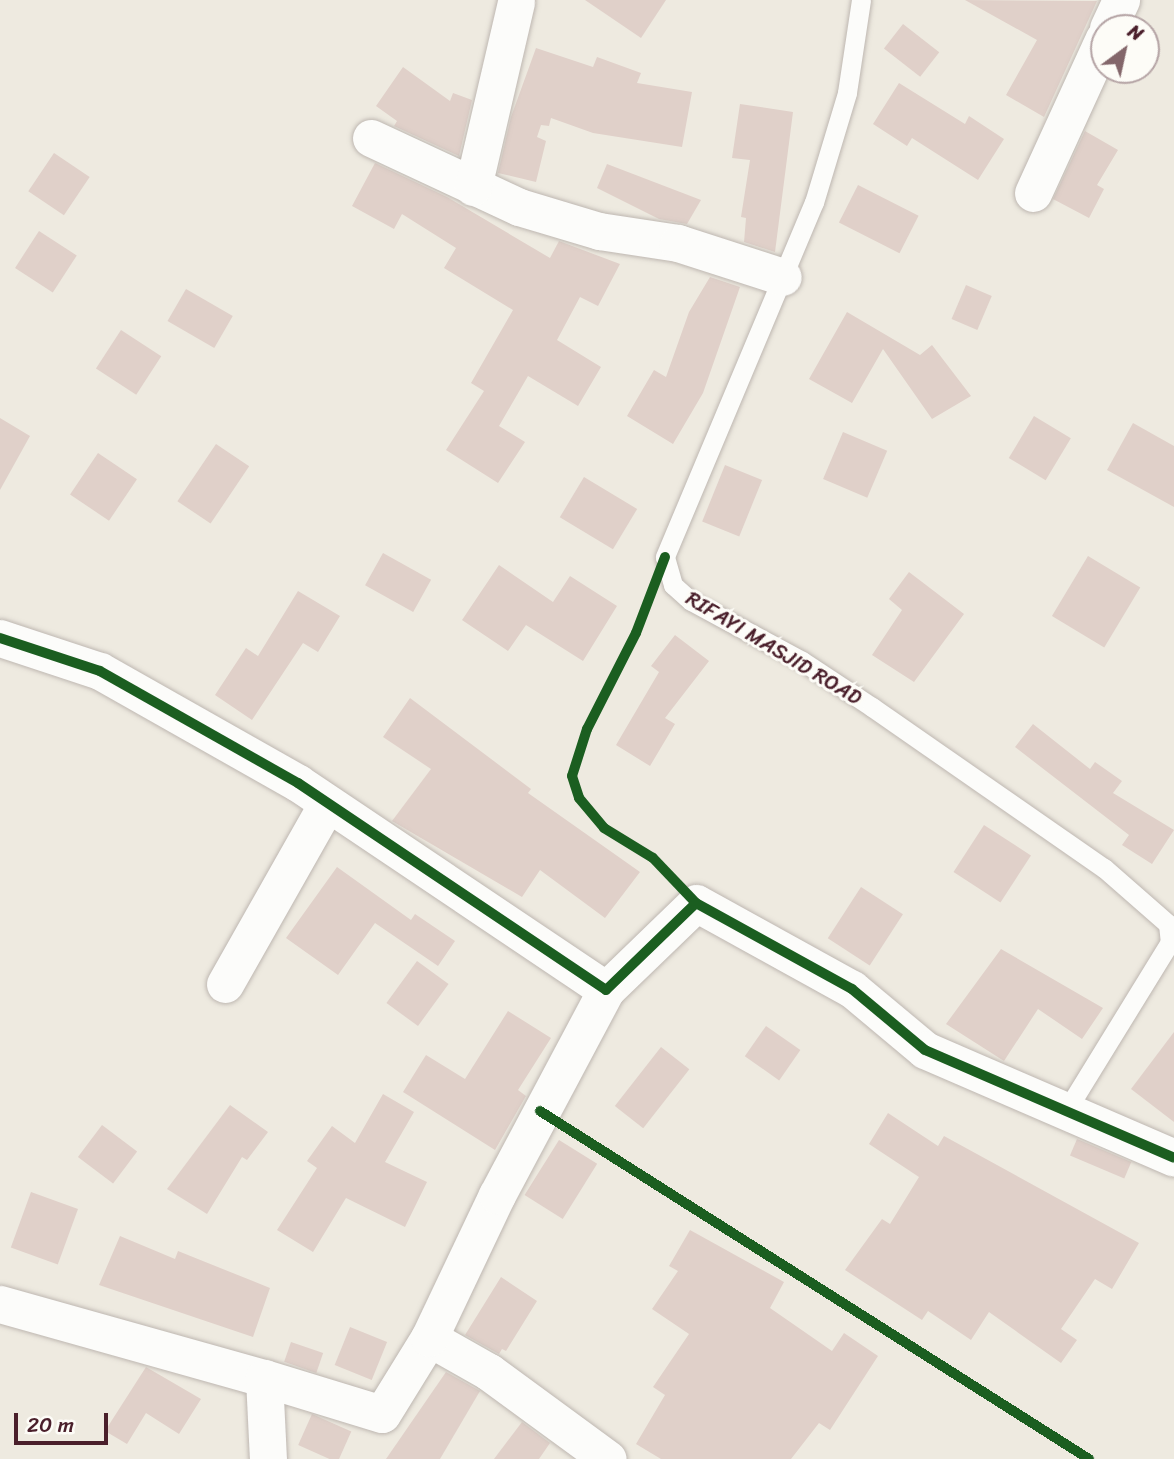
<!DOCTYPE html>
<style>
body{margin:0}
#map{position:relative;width:1174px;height:1459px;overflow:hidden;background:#eeeae0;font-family:Sriracha,sans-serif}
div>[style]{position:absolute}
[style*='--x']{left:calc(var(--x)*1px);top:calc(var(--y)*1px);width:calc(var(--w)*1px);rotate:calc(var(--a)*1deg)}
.building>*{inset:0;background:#e0d0c9;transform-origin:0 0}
.roads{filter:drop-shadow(0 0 2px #beb7b1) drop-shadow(0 0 2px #beb7b1)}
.service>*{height:19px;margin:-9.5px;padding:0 9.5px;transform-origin:9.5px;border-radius:9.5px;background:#fcfcfa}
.minor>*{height:37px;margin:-18.5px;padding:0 18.5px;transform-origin:18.5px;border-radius:18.5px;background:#fcfcfa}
.cycleway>*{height:10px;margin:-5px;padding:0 5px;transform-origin:5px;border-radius:5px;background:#1b5e20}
span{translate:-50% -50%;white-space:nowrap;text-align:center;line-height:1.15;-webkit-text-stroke:6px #fdfcf7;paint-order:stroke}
.street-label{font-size:21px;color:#4a1f2b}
.north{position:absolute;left:1090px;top:14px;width:70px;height:70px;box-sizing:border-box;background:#fdfcf7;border:2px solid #b5a4a5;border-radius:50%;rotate:33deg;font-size:19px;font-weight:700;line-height:28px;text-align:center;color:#4a1f2b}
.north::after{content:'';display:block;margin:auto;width:24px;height:32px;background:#83666a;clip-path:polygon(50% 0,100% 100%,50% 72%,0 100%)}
.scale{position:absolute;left:14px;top:1413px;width:94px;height:32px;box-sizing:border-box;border:4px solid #4a1f2b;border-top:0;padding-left:9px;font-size:21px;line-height:24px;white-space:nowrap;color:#4a1f2b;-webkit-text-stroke:5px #fdfcf7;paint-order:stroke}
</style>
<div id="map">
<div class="building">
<div style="clip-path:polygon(585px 0,666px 0,641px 38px)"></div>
<div style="clip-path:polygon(965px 0,1097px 1px,1044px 117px,1006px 95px,1037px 40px)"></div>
<div style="left:903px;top:24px;width:46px;height:31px;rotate:38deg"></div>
<div style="clip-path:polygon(536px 48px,593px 67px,597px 57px,641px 73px,637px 83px,692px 92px,682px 147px,593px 133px,551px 118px,549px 126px,541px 125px,537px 137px,546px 141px,536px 182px,498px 173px,511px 117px)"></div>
<div style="clip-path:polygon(403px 67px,450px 101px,453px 93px,472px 100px,459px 156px,394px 126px,397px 121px,376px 106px)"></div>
<div style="clip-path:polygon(899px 83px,965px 124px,969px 116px,1004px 139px,978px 180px,912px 138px,907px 146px,873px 124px)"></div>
<div style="clip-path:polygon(740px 104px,793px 112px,775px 252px,744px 242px,746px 218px,741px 217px,750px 160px,732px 158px)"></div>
<div style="clip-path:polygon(1085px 131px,1118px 150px,1097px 185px,1104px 189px,1089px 218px,1053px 199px)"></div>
<div style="left:54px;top:153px;width:43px;height:46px;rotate:34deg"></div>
<div style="clip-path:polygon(375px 163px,447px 197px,550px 258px,559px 241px,620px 264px,598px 306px,580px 297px,557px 340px,601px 367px,578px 406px,528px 376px,499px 426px,525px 442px,498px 483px,446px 450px,484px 391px,471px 383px,513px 310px,444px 268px,456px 248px,402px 214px,394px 229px,352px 206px)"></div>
<div style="clip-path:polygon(607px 164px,701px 200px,687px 224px,659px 219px,597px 188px)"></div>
<div style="left:858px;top:185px;width:68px;height:42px;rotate:27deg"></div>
<div style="left:39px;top:231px;width:45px;height:44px;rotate:33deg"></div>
<div style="clip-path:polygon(710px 277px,740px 287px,703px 393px,673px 444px,627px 416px,654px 370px,666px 377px,689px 312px)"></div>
<div style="left:966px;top:285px;width:28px;height:37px;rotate:23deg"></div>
<div style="left:186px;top:289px;width:54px;height:37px;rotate:30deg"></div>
<div style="clip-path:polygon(847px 312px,920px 355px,932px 345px,971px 396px,932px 419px,883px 349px,852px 403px,809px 379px)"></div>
<div style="left:121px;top:330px;width:48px;height:46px;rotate:33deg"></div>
<div style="left:1034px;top:416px;width:43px;height:49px;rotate:31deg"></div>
<div style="clip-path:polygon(0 418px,30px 436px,0 490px)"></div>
<div style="clip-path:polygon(1133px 423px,1174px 446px,1174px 507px,1107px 470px)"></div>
<div style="left:843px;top:432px;width:48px;height:51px;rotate:23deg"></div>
<div style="left:216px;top:444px;width:40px;height:69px;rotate:34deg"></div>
<div style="left:98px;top:453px;width:47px;height:50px;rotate:34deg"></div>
<div style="left:725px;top:465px;width:40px;height:61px;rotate:22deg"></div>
<div style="left:584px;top:477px;width:62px;height:47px;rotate:31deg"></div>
<div style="left:383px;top:553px;width:55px;height:37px;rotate:29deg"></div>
<div style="left:1088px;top:556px;width:61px;height:70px;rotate:31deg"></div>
<div style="clip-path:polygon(499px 565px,553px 602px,570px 576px,617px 606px,583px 661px,526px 625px,508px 651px,462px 620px)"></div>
<div style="clip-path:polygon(909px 572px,964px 614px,914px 682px,872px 655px,902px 610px,889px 599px)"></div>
<div style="clip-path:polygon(298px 591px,340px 616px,318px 652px,303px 643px,252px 720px,215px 695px,246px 648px,258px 656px)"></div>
<div style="clip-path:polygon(675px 635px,709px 661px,665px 718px,675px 724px,650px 766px,616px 745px,659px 672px,651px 666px)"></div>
<div style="clip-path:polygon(410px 698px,531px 789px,528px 793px,640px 872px,605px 918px,540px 870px,522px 897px,392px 821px,431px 769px,383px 737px)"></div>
<div style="clip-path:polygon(1033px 724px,1090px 769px,1095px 762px,1122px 781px,1113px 793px,1174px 830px,1152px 864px,1122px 845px,1129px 835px,1015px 747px)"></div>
<div style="left:984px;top:825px;width:56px;height:56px;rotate:33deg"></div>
<div style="clip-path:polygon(337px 867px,411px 920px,415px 914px,455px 941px,438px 966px,375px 923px,338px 975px,286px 938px)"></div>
<div style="left:861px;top:887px;width:50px;height:61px;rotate:33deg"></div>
<div style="clip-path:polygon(1001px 949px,1103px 1008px,1082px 1039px,1038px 1009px,1004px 1061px,946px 1024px)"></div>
<div style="left:417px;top:961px;width:39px;height:52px;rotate:36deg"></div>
<div style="clip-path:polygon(508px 1011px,551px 1038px,518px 1090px,526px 1096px,495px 1150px,403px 1092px,426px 1055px,465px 1079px)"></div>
<div style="left:766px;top:1026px;width:42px;height:37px;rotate:35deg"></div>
<div style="clip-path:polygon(1174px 1032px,1174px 1122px,1131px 1089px)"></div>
<div style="left:661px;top:1047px;width:36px;height:75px;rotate:38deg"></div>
<div style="clip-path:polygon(383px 1094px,414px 1112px,385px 1162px,427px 1182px,405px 1227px,346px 1198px,313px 1252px,277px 1230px,317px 1168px,307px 1161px,332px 1126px,355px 1143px)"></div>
<div style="clip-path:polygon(230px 1105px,268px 1132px,247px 1160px,242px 1157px,207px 1214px,167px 1189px)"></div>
<div style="clip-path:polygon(888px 1113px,938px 1146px,944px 1136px,1139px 1243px,1112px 1289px,1095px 1279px,1061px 1329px,1077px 1340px,1061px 1363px,989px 1312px,971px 1340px,928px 1311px,922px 1320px,845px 1270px,882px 1219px,890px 1224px,919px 1177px,869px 1144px)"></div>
<div style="left:102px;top:1125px;width:44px;height:40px;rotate:37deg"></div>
<div style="left:1077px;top:1139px;width:59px;height:18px;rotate:23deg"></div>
<div style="left:559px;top:1140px;width:45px;height:65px;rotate:32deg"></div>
<div style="left:31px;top:1192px;width:50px;height:59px;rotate:20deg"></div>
<div style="clip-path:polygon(690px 1230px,784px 1282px,770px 1308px,832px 1351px,844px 1333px,878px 1356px,830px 1430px,819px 1423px,791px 1459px,661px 1459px,636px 1444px,665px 1395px,653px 1387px,689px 1334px,652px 1309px,678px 1271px,669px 1266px)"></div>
<div style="clip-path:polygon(120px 1236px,175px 1259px,178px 1251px,270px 1288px,253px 1337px,99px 1285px)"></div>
<div style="clip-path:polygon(501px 1277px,537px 1301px,506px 1351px,502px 1349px,499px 1354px,465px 1335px)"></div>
<div style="left:350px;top:1327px;width:40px;height:41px;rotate:22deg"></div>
<div style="left:291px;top:1342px;width:34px;height:21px;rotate:19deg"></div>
<div style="clip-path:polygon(146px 1367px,201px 1399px,179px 1434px,146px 1413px,127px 1444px,105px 1431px)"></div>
<div style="clip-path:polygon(446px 1372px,480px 1391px,440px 1459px,386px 1459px)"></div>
<div style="left:312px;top:1414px;width:43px;height:34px;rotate:24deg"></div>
<div style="clip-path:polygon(522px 1422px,550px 1443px,539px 1459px,494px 1459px)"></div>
</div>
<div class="roads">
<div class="service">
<div style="--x:861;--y:0;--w:94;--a:98.6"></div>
<div style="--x:847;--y:93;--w:114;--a:106.8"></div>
<div style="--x:814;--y:202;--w:385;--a:112.8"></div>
<div style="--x:665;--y:557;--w:29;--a:74"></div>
<div style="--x:673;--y:585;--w:24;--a:42"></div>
<div style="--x:691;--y:601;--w:126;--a:28.4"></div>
<div style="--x:802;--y:661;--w:84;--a:33.3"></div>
<div style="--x:872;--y:707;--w:282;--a:34.8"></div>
<div style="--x:1104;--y:868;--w:85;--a:41.2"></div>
<div style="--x:1168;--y:924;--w:18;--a:84"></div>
<div style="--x:1170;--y:942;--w:198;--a:121.6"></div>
</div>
<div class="minor">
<div style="--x:1108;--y:28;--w:31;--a:-65"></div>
<div style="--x:371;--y:138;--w:163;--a:25"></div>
<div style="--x:519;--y:207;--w:84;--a:16.7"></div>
<div style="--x:599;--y:231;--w:80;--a:8.6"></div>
<div style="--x:678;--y:243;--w:110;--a:17.9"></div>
<div style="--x:473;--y:187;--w:190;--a:-76.9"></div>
<div style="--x:1033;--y:193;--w:170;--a:-65.4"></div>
<div style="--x:0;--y:638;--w:105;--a:18.3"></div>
<div style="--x:100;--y:671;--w:227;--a:29.5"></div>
<div style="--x:298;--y:783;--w:371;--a:33.9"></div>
<div style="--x:606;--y:990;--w:125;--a:-44"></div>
<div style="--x:696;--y:903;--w:178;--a:28.9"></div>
<div style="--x:852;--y:989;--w:95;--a:39.9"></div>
<div style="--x:925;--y:1050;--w:271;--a:23.4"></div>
<div style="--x:225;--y:984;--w:207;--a:-60.5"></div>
<div style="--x:0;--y:1304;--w:274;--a:15.7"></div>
<div style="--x:264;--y:1378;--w:81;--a:87.2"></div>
<div style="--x:429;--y:1338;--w:69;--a:29.5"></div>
<div style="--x:489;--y:1372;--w:147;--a:36.2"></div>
<div style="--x:264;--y:1378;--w:123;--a:17"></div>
<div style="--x:382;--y:1414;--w:89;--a:-58.3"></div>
<div style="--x:429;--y:1338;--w:158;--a:-64.6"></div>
<div style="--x:497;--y:1195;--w:232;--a:-62"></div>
</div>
</div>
<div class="cycleway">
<div style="--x:665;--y:557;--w:81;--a:110.9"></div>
<div style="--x:636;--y:633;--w:108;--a:117"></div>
<div style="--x:587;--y:729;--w:49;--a:107.7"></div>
<div style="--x:572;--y:776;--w:23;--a:72"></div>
<div style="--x:579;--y:798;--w:39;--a:50"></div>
<div style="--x:604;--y:828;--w:57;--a:31.5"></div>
<div style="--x:653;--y:858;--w:62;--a:46.3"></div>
<div style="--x:0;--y:638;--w:105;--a:18.3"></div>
<div style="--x:100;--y:671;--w:227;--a:29.5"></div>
<div style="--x:298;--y:783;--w:371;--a:33.9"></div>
<div style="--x:606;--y:990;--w:125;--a:-44"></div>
<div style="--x:696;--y:903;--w:178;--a:28.9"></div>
<div style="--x:852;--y:989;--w:95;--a:39.9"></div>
<div style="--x:925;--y:1050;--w:271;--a:23.4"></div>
<div style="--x:540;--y:1111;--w:650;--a:32.37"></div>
</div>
<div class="street-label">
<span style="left:774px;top:648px;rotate:31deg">RIFAYI MASJID ROAD</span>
</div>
<div class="north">N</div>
<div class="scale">20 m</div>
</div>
